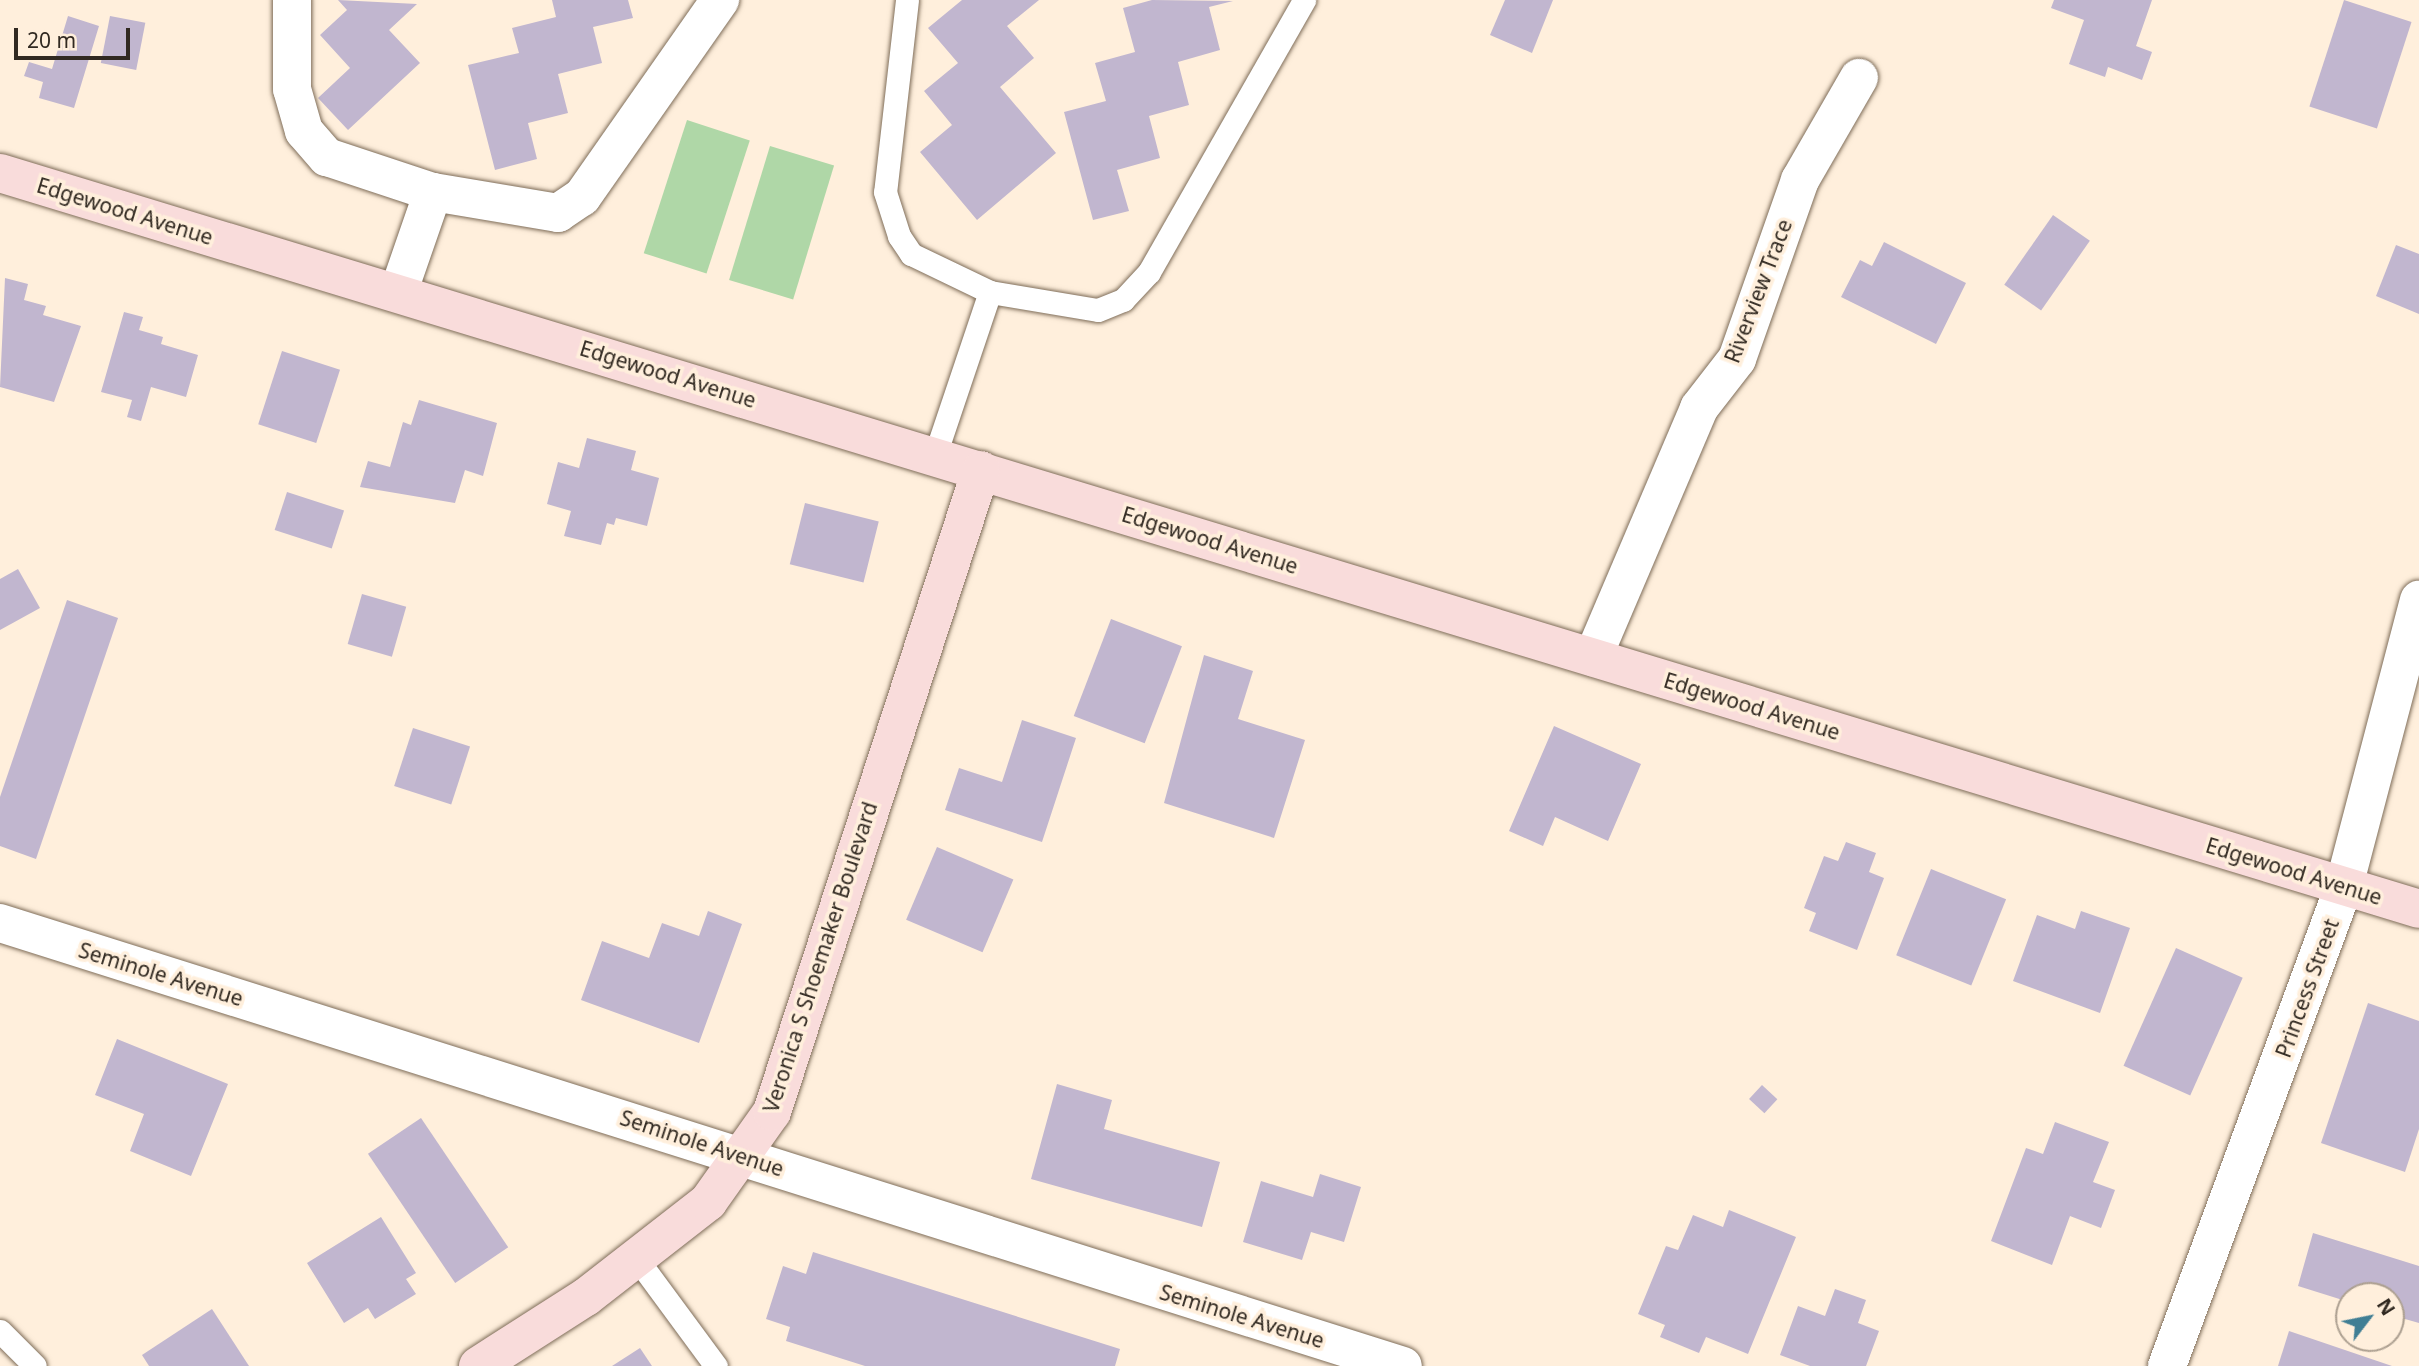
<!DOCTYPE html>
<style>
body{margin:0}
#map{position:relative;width:2419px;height:1366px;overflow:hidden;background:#ffefdc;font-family:"Noto Sans",sans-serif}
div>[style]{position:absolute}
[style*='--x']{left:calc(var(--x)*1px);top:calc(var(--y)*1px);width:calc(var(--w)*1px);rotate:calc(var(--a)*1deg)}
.green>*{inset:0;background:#afd7a7;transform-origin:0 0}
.building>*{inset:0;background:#c1b6cf;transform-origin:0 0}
.roads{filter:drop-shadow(0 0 2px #7f6d59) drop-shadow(0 0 2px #7f6d59)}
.lane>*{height:23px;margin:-11.5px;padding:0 11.5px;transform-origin:11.5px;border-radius:11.5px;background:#fff}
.street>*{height:38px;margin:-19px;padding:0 19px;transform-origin:19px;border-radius:19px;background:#fff}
.secondary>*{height:38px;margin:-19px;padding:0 19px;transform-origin:19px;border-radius:19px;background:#f9dcdb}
span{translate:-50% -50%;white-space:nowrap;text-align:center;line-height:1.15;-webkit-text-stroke:7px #ffefdc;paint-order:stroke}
.street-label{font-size:21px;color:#312921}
.north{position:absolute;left:2335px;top:1282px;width:70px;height:70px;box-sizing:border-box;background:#ffefdc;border:2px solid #ada091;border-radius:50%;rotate:58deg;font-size:19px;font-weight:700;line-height:28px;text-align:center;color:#312921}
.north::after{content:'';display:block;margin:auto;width:24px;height:32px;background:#407e94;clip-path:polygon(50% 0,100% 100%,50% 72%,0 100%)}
.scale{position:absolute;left:14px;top:28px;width:116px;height:32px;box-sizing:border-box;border:4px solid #312921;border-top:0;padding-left:9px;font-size:21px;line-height:24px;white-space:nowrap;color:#312921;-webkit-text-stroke:5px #ffefdc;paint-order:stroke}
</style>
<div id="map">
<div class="green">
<div style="left:687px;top:120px;width:66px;height:140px;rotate:18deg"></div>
<div style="left:770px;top:146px;width:67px;height:140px;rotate:17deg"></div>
</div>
<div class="building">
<div style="clip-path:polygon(338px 0,417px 4px,389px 30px,420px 63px,348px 130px,318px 98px,350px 68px,320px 35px,347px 10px)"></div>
<div style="clip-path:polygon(552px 0,628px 0,633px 18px,593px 27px,602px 63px,558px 74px,568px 113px,528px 123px,537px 159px,495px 170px,468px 65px,519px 53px,512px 28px,556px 17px)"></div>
<div style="clip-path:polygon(962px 0,1039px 0,1007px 26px,1034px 58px,1000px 87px,1056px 153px,977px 220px,920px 152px,952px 125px,924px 91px,958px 63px,928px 28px)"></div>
<div style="clip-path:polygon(1152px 0,1233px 1px,1209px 7px,1220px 50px,1178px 62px,1189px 105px,1149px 116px,1160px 158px,1117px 170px,1129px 211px,1093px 220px,1064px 112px,1106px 101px,1095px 63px,1135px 52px,1123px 8px)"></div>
<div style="clip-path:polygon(1505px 0,1553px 0,1532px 53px,1490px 35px)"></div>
<div style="clip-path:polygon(2054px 0,2152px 0,2136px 46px,2152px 52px,2142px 80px,2108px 67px,2105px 77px,2069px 64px,2084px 20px,2051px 8px)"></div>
<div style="left:2344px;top:0;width:71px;height:112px;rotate:18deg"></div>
<div style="clip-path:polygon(68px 16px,99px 26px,74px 108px,39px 98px,43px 82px,24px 76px,29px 62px,52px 69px)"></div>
<div style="left:110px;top:16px;width:36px;height:48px;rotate:11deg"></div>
<div style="left:2053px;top:215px;width:45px;height:85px;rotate:35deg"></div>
<div style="clip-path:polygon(1884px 242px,1966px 283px,1936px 344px,1841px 297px,1860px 260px,1872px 266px)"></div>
<div style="clip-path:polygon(2396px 245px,2419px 254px,2419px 314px,2376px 296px)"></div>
<div style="clip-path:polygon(5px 278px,28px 284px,24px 300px,46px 306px,43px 315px,81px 326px,54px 402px,0 387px)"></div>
<div style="clip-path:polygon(124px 312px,143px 317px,139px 330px,163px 337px,161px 344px,198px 355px,186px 397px,151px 387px,141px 421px,127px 417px,132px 400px,101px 392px)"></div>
<div style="left:282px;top:351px;width:61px;height:77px;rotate:18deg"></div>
<div style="clip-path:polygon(419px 400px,497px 423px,483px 476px,465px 470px,455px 503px,360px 487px,368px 461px,390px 467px,403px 422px,411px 425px)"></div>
<div style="clip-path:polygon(587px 438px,636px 451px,631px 470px,659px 478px,647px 526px,616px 518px,614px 525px,607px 523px,601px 545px,564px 536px,571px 511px,547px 504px,558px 462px,579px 468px)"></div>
<div style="left:287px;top:492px;width:60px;height:40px;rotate:18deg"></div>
<div style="left:805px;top:503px;width:76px;height:63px;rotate:14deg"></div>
<div style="clip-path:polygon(18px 569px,40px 608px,0 630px,0 579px)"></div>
<div style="left:362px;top:594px;width:46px;height:52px;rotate:16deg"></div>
<div style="clip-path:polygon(67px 600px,118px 618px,36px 859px,0 846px,0 797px)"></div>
<div style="left:1111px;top:619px;width:76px;height:104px;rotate:21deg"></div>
<div style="clip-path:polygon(1204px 655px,1253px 671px,1238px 719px,1305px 740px,1274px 838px,1164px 803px)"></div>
<div style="clip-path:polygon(1022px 720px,1076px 738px,1042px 842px,945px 810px,959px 768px,1002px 782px)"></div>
<div style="clip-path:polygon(1554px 726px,1641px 764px,1608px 841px,1555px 817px,1543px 846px,1509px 831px)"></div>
<div style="left:413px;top:728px;width:60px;height:61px;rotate:18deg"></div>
<div style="clip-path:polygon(1846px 842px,1876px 853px,1869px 872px,1884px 878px,1857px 950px,1809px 931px,1816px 913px,1804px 908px,1824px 856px,1838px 861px)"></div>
<div style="left:937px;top:847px;width:83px;height:79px;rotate:23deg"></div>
<div style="left:1931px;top:869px;width:81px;height:93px;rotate:22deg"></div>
<div style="clip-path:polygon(708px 911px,742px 924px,699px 1043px,581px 1000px,602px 941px,649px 958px,662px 923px,699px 936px)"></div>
<div style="clip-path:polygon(2081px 911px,2130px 928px,2100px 1013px,2013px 981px,2037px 915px,2075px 929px)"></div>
<div style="left:2176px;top:948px;width:73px;height:129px;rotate:24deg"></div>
<div style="clip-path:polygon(2368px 1003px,2419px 1021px,2419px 1129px,2405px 1172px,2321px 1143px)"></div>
<div style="clip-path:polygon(117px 1039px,228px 1084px,191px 1176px,130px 1151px,144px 1114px,95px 1095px)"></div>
<div style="clip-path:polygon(1057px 1084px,1112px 1100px,1104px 1129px,1220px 1162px,1202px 1227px,1031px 1179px)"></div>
<div style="left:1762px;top:1085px;width:21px;height:19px;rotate:43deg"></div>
<div style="left:421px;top:1118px;width:156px;height:64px;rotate:56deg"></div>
<div style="clip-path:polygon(2055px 1122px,2109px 1142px,2093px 1182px,2115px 1190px,2101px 1228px,2070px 1216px,2052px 1265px,1991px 1241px,2026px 1148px,2043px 1154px)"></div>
<div style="clip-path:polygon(1320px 1174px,1361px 1187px,1344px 1242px,1311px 1232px,1302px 1260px,1243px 1242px,1261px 1181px,1313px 1197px)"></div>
<div style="clip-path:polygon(1729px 1210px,1796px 1237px,1748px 1354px,1706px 1337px,1699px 1353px,1660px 1337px,1665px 1325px,1638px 1314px,1666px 1246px,1678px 1250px,1693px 1215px,1723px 1227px)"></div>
<div style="clip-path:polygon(381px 1217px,416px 1273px,406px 1279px,416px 1294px,375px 1319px,368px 1308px,344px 1323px,307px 1263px)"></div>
<div style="clip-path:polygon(2313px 1233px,2419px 1266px,2419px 1323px,2391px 1315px,2391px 1296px,2349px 1296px,2349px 1302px,2298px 1286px)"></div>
<div style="clip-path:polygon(813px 1252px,1120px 1349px,1115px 1366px,865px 1366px,786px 1341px,790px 1327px,766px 1319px,783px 1266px,806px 1274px)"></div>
<div style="clip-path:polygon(1835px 1289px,1866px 1300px,1858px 1323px,1879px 1331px,1866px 1366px,1810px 1366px,1780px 1355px,1798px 1306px,1825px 1316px)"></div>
<div style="clip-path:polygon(212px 1309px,249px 1366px,149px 1366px,142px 1355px)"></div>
<div style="clip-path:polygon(2289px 1331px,2392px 1366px,2278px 1366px)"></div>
<div style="clip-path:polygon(640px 1348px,652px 1366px,612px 1366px)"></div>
</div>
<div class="roads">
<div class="lane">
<div style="--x:907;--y:0;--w:193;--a:96.5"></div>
<div style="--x:885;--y:192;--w:46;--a:72.3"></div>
<div style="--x:899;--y:236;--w:22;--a:56"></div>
<div style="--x:911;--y:254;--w:88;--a:25.7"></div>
<div style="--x:990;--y:292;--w:109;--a:9.5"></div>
<div style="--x:1098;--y:310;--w:27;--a:-22"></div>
<div style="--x:1123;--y:300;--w:38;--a:-47"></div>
<div style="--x:1149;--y:272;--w:313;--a:-60.3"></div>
<div style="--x:935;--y:455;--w:172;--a:-71.4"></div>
<div style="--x:637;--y:1259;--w:133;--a:53.6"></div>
<div style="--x:0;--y:1331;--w:49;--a:45"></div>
</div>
<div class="street">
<div style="--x:292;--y:0;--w:89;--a:90"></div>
<div style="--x:292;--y:89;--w:44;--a:74.1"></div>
<div style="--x:304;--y:131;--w:35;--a:49"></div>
<div style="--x:327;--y:157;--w:112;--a:18.3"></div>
<div style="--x:433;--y:192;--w:107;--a:109.1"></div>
<div style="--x:433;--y:192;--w:127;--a:9.5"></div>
<div style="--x:558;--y:213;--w:29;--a:-34"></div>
<div style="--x:582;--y:197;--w:241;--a:-55"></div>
<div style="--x:1593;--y:657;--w:271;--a:-66.9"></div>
<div style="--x:1699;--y:408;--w:62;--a:-52.2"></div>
<div style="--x:1737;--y:359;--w:190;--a:-70.6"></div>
<div style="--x:1800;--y:180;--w:118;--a:-60"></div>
<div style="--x:0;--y:923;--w:1471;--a:17.52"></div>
<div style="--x:2167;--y:1366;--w:512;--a:-69.76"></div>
<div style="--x:2344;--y:886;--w:296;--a:-75.3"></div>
</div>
<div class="secondary">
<div style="--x:0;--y:173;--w:2528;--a:16.92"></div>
<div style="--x:478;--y:1366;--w:128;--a:-32.6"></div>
<div style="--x:586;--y:1297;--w:155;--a:-37.9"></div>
<div style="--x:708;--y:1202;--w:110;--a:-54.6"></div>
<div style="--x:772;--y:1112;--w:675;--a:-71.97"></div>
</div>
</div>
<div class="street-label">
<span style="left:125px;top:211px;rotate:17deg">Edgewood Avenue</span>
<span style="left:1758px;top:291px;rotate:-69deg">Riverview Trace</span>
<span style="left:668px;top:374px;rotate:17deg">Edgewood Avenue</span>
<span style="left:1210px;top:540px;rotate:17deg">Edgewood Avenue</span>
<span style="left:1752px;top:706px;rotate:17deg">Edgewood Avenue</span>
<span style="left:2294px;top:871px;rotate:17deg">Edgewood Avenue</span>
<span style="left:820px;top:957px;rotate:-72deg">Veronica S Shoemaker Boulevard</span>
<span style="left:161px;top:974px;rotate:17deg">Seminole Avenue</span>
<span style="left:2307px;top:988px;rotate:-70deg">Princess Street</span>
<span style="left:702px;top:1143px;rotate:18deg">Seminole Avenue</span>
<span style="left:1242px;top:1316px;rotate:17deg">Seminole Avenue</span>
</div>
<div class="north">N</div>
<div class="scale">20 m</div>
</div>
